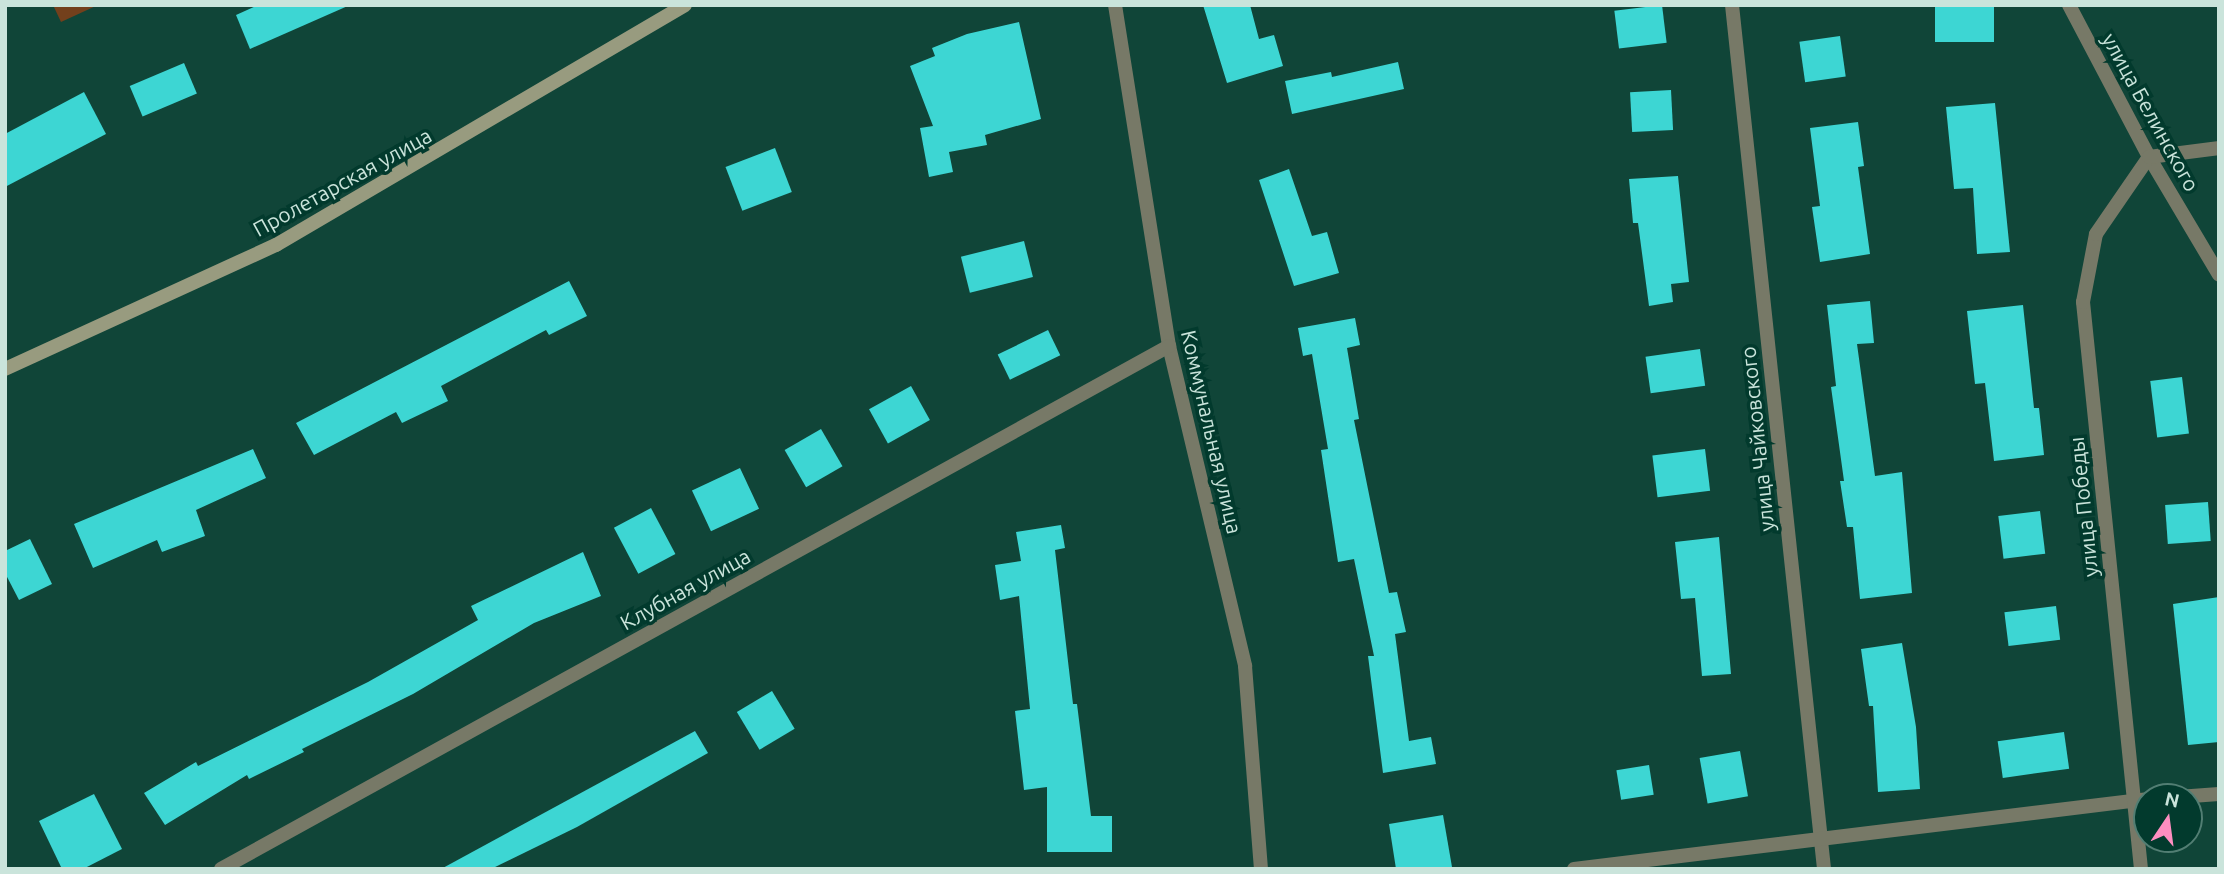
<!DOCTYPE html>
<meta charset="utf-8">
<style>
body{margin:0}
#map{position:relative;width:2224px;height:874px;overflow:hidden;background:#104538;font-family:Ubuntu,sans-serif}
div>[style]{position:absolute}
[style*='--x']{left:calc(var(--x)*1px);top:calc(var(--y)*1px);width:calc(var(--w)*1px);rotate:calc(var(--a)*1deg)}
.green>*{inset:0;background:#73401c}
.building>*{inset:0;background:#3dd6d3;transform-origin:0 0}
.street>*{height:14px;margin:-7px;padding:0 7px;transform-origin:7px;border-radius:7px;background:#777967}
.secondary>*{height:14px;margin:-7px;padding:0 7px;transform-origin:7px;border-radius:7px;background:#989b7f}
span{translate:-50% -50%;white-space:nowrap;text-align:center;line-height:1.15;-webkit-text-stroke:7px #023a2d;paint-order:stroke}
.street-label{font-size:21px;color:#cae4db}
.frame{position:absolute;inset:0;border:7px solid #cae4db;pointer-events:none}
.north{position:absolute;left:2133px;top:783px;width:70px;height:70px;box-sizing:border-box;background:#023a2d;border:2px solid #527e73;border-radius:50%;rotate:13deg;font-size:19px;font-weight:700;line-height:28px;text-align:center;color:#cae4db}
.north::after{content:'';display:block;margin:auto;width:24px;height:32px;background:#fd8ec0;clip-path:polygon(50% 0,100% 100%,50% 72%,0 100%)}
</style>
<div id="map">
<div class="green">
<div style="clip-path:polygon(53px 5px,98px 5px,61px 22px)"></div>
</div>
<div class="building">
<div style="clip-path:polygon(258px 5px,350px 5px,250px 49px,236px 15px)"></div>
<div style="clip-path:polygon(1203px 5px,1250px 5px,1259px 39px,1274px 35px,1283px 66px,1227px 83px)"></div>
<div style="left:1662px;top:5px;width:38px;height:48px;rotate:83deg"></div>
<div style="left:1935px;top:5px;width:59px;height:37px"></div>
<div style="clip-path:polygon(1019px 22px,1041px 119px,985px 135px,987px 145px,949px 152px,953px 172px,929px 177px,920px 128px,933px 126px,910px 66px,935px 56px,932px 48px,967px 34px)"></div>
<div style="left:1840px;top:36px;width:41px;height:41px;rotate:82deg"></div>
<div style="clip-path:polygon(1398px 62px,1404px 89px,1292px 114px,1285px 81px,1331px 72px,1332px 77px)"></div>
<div style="left:184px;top:63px;width:33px;height:59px;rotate:67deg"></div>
<div style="left:1671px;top:90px;width:40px;height:41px;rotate:87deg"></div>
<div style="clip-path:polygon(84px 92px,106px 134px,5px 187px,5px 134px)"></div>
<div style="clip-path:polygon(1995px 103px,2010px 252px,1977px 254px,1973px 188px,1954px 189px,1946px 107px)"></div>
<div style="clip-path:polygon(1858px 122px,1864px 166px,1858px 167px,1870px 254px,1820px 262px,1812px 207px,1820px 206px,1810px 128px)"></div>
<div style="left:775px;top:148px;width:47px;height:53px;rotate:69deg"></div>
<div style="clip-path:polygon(1289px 169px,1312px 236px,1327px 232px,1339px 273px,1294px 286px,1259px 180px)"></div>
<div style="clip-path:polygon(1678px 176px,1689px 282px,1671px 284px,1673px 302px,1649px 306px,1638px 223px,1633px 223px,1629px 179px)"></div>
<div style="left:1024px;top:241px;width:37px;height:65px;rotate:76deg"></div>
<div style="clip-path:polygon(569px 281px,587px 316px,549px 335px,546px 330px,441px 386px,448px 401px,402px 423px,396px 412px,314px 455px,296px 423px)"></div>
<div style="clip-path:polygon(1870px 301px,1874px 343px,1857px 344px,1875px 476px,1902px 472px,1912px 593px,1860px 599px,1853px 527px,1847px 527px,1840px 481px,1844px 481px,1831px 387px,1836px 386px,1827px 305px)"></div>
<div style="clip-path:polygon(2023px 305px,2034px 408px,2039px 408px,2044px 455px,1994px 461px,1985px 383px,1975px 384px,1967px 311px)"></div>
<div style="clip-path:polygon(1355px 318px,1360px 345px,1347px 348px,1359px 419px,1354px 420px,1389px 593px,1397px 592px,1406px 632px,1395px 634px,1409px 741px,1431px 737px,1436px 764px,1383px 773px,1368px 656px,1374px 656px,1354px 559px,1338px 562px,1321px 450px,1328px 449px,1312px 354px,1303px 356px,1298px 328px)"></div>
<div style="left:1048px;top:330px;width:28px;height:56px;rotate:64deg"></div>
<div style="left:1700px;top:349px;width:37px;height:55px;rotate:82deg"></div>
<div style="left:2182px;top:377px;width:57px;height:32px;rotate:83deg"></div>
<div style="left:911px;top:386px;width:39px;height:48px;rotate:61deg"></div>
<div style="left:821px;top:429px;width:43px;height:42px;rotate:60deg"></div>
<div style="clip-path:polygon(253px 449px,266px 478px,196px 510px,205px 536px,162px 552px,157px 540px,93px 568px,74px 524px)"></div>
<div style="left:1705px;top:449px;width:42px;height:53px;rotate:83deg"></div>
<div style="left:740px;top:468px;width:45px;height:53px;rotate:65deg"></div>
<div style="left:2208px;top:502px;width:39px;height:43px;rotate:86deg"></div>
<div style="left:651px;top:508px;width:52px;height:42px;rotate:62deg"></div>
<div style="left:2040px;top:511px;width:43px;height:42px;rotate:83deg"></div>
<div style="clip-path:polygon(1061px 525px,1065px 548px,1055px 550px,1073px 704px,1077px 704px,1091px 816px,1112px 816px,1112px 852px,1047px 852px,1047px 787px,1024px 790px,1015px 711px,1030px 709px,1019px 596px,1000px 600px,995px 565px,1021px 561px,1016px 532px)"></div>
<div style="clip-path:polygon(1719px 537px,1731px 674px,1702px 676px,1695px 598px,1681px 599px,1675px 542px)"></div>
<div style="clip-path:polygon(30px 539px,52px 584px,19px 600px,5px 573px,5px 551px)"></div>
<div style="clip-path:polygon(583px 552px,601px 596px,534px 623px,413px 694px,302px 749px,304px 752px,249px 779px,247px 775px,165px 825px,144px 793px,196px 762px,198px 766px,368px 682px,478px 620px,471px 606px)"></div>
<div style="clip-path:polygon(2219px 597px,2219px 742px,2188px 745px,2173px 604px)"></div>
<div style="left:2056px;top:606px;width:34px;height:52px;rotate:83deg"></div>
<div style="clip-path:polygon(1902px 643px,1916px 727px,1920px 789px,1878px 792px,1873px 706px,1869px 706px,1861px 649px)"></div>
<div style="left:772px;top:691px;width:44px;height:41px;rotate:59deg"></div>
<div style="clip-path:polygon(695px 731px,708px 753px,577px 827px,491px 869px,441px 869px)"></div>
<div style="left:2064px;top:732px;width:37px;height:67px;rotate:82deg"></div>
<div style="left:1740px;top:751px;width:46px;height:41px;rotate:80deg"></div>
<div style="left:1649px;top:765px;width:30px;height:33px;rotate:81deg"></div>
<div style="clip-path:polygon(94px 794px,122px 849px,83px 869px,62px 869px,39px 821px)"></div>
<div style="clip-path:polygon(1443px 815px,1452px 867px,1396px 869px,1389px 824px)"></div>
</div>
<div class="street">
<div style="--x:1115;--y:5;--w:345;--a:81"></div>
<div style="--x:1169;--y:346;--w:329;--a:76.6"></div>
<div style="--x:1245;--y:666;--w:204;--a:85.5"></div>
<div style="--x:1732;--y:5;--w:869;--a:83.92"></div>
<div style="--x:2069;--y:5;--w:172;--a:62.2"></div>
<div style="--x:2149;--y:157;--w:137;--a:59.3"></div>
<div style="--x:2178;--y:797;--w:41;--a:-4.2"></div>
<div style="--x:221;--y:869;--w:1083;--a:-28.88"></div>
<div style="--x:1574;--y:869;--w:577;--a:-6.96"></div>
<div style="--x:2141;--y:869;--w:570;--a:-95.84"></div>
<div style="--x:2083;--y:302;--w:69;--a:-79.2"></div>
<div style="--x:2096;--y:234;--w:93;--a:-55.5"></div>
<div style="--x:2149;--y:157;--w:71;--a:-7.3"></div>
</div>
<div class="secondary">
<div style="--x:5;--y:369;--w:298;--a:-24.6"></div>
<div style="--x:276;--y:245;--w:474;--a:-30.4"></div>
</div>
<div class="street-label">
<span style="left:2151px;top:112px;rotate:61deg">улица Белинского</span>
<span style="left:342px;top:182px;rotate:-29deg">Пролетарская улица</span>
<span style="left:1212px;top:432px;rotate:77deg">Коммунальная улица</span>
<span style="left:1757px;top:439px;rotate:-96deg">улица Чайковского</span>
<span style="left:2083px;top:507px;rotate:-96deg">улица Победы</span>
<span style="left:685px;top:589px;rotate:-29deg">Клубная улица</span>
</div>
<div class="frame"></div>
<div class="north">N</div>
</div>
